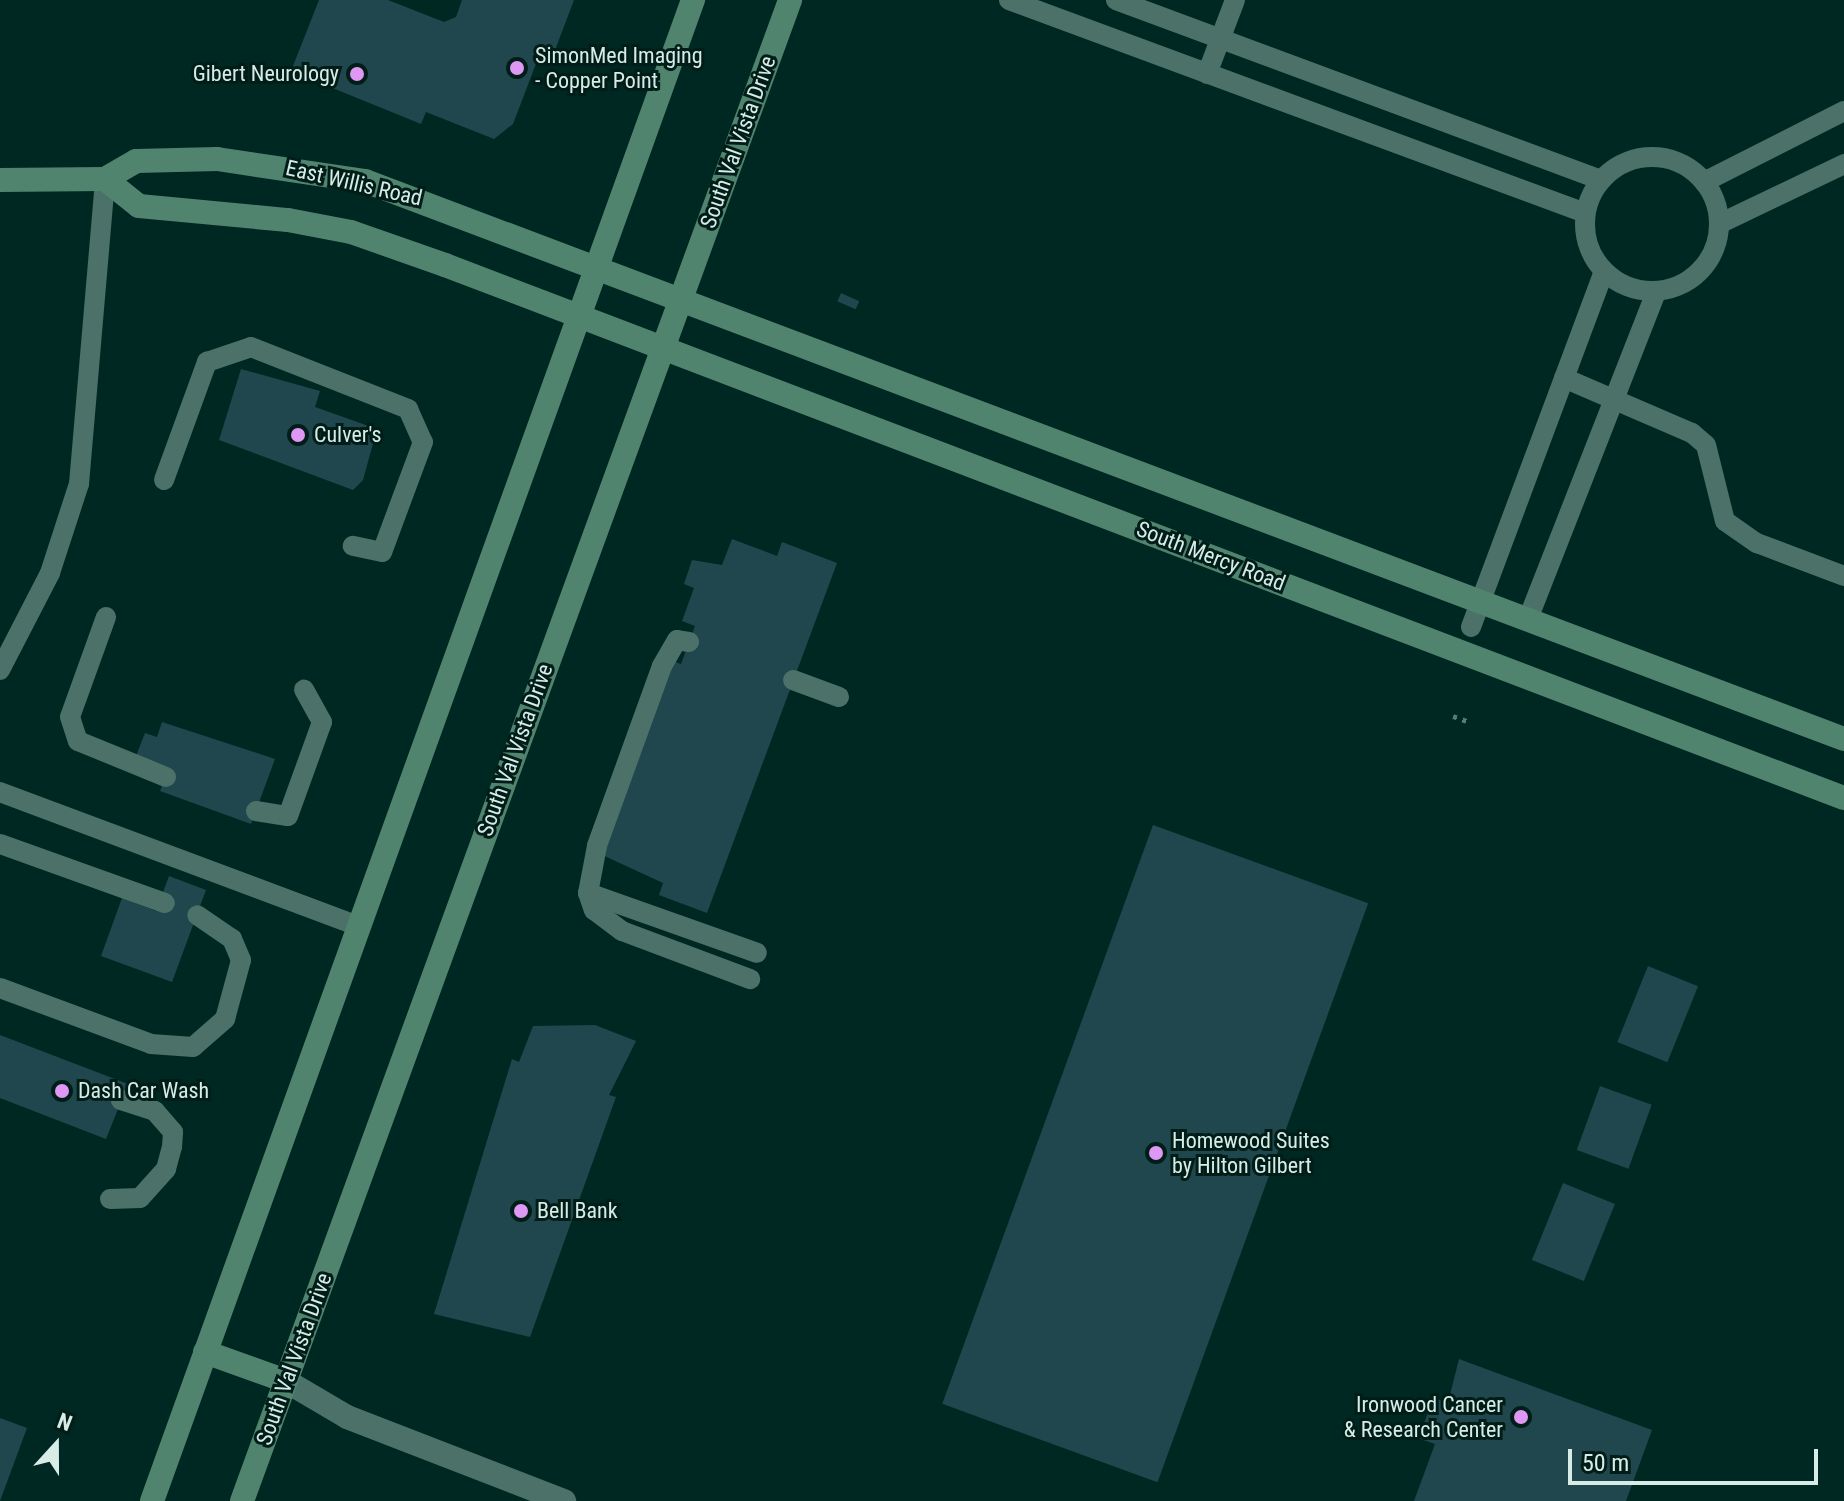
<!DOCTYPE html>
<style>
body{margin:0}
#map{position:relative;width:1844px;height:1501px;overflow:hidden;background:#002822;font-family:"Roboto Condensed",sans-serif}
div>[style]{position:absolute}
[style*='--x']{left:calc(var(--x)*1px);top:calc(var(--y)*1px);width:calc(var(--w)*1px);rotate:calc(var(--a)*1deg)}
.building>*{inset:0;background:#20474d;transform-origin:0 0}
.path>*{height:5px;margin-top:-2.5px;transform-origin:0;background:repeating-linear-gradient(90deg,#5b7a75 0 4px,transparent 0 10px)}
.lane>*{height:20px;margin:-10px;padding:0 10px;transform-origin:10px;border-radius:10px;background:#4b7169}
.lane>.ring{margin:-10px;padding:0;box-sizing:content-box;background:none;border:20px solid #4b7169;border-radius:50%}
.street>*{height:24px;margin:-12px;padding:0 12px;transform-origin:12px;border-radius:12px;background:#4b7169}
.secondary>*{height:24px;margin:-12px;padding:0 12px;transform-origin:12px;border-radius:12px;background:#51846e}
.dots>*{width:22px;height:22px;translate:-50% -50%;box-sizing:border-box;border:4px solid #011d18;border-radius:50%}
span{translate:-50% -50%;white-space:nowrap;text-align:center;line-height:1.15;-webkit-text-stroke:6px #011d18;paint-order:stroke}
.poi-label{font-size:22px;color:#d7ebe7}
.left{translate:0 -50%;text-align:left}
.right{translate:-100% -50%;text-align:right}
.street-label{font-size:22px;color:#d7ebe7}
.north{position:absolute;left:16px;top:1405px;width:80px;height:80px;-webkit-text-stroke:6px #011d18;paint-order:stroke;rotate:21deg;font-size:22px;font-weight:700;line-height:32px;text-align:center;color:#d7ebe7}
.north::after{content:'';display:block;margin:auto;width:28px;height:36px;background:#d7ebe7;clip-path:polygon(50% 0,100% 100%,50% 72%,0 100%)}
.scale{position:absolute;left:1568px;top:1449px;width:250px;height:36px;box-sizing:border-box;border:4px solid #d7ebe7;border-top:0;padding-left:10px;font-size:24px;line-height:28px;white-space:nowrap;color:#d7ebe7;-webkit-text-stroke:6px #011d18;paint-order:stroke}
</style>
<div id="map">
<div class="building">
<div style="clip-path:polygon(319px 0,388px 0,444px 22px,456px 17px,462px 0,574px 0,549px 66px,537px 61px,513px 124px,494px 139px,426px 112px,421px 124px,303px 76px,293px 66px)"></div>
<div style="left:841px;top:293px;width:20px;height:9px;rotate:24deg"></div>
<div style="clip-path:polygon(241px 369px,320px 391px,315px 407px,377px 429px,363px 480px,353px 490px,219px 440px)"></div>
<div style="clip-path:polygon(732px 539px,777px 556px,782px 542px,837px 563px,707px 913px,659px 895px,663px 883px,598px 853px,670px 660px,681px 664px,695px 626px,682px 621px,694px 588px,684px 584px,692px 560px,722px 565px)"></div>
<div style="clip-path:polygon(162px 722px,275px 759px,251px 824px,160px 791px,169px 768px,136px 756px,145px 733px,157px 737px)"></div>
<div style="left:1153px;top:825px;width:229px;height:616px;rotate:20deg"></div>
<div style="clip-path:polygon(169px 876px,206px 890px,172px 982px,101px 956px,122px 898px,156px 911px)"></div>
<div style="left:1648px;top:966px;width:54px;height:82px;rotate:22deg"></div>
<div style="clip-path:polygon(595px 1025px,636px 1041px,609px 1095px,616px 1097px,530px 1337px,434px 1314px,512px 1059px,519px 1062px,533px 1026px)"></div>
<div style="clip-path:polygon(0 1035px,128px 1084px,106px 1139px,0 1098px)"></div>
<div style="left:1600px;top:1086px;width:55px;height:68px;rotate:20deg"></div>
<div style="left:1563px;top:1183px;width:56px;height:83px;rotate:22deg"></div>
<div style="clip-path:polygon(1459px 1359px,1652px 1430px,1626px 1501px,1414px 1501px,1435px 1444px,1418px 1438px,1434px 1398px,1448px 1403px)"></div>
<div style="clip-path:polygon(0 1418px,27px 1428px,0 1501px)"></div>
</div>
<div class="path">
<div style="--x:1453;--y:716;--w:15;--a:20"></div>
</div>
<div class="lane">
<div style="--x:1009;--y:0;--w:614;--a:20.29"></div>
<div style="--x:1116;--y:0;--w:517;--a:20.36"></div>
<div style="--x:1207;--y:74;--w:79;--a:-69.3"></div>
<div class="ring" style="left:1585px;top:157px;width:114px;height:114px"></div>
<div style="--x:1704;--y:182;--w:157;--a:-26.9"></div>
<div style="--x:1719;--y:224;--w:139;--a:-25.6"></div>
<div style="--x:1564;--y:378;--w:139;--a:23.3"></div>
<div style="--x:1692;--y:433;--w:18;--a:41"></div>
<div style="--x:1706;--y:445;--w:78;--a:76"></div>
<div style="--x:1725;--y:521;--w:39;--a:35"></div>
<div style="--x:1757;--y:543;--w:93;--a:20.8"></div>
<div style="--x:164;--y:480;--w:126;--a:-70"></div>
<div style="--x:207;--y:362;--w:46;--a:-18.8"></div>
<div style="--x:251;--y:347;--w:169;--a:21.5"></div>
<div style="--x:408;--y:409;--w:36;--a:66"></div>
<div style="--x:423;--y:442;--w:117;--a:110.4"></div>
<div style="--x:382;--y:552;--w:30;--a:-168"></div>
<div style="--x:106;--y:617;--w:106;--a:109.8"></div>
<div style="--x:70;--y:717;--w:25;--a:72"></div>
<div style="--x:78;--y:741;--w:95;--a:22.2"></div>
<div style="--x:1528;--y:619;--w:351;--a:-68.6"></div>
<div style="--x:1471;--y:627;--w:379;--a:-69.5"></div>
<div style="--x:689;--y:642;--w:12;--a:-171"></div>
<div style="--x:677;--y:640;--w:30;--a:120"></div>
<div style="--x:662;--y:666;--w:191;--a:109.9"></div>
<div style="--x:597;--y:846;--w:48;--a:100.8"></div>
<div style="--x:588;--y:893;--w:18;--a:71"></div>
<div style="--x:594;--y:910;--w:35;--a:37"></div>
<div style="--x:622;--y:931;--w:137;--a:20.6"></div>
<div style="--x:0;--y:670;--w:109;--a:-62.7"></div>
<div style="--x:50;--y:573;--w:94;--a:-72"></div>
<div style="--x:79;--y:484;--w:306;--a:-85.1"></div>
<div style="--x:793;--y:680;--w:49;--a:20.3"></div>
<div style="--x:0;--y:792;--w:382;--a:20.5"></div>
<div style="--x:256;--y:811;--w:32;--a:9"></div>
<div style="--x:288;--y:816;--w:100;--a:-70.1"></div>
<div style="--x:322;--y:722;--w:37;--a:-119"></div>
<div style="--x:0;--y:844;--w:175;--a:19.7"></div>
<div style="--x:588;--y:893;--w:179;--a:19.5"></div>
<div style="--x:0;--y:988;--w:161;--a:20.3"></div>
<div style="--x:151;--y:1044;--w:42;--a:4.1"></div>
<div style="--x:193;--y:1047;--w:43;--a:-41.2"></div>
<div style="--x:225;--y:1019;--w:61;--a:-74.8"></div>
<div style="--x:241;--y:960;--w:23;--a:-113"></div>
<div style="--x:232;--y:939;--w:42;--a:-145.6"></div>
<div style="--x:110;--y:1199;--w:30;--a:-2"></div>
<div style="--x:140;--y:1198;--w:39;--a:-48"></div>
<div style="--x:166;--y:1169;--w:23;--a:-75"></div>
<div style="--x:172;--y:1147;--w:15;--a:-86"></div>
<div style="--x:173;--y:1132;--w:28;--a:-131"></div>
<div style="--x:155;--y:1111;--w:36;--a:-162"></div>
</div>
<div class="street">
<div style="--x:286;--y:1381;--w:71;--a:30.5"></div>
<div style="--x:347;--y:1417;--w:233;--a:21.2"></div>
</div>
<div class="secondary">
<div style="--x:105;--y:179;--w:43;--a:38.5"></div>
<div style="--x:139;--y:206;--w:150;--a:5.4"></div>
<div style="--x:288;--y:220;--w:64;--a:10.8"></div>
<div style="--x:351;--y:232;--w:100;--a:19.3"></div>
<div style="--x:445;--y:265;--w:1497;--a:20.86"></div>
<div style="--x:0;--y:180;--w:105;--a:-0.5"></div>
<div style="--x:105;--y:179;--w:36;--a:-30"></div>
<div style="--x:136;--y:161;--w:81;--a:-1.4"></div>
<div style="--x:217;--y:159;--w:150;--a:8.5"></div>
<div style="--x:365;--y:181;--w:1581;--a:20.67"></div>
<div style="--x:205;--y:1352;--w:86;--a:19.7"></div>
<div style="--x:152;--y:1501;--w:1596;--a:-70.18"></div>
<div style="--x:242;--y:1501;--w:1598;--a:-69.94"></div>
</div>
<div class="dots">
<div style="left:517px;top:68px;background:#de98f3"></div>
<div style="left:357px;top:74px;background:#de98f3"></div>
<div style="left:298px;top:435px;background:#de98f3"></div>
<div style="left:62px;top:1091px;background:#de98f3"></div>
<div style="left:1156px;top:1153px;background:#de98f3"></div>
<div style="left:521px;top:1211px;background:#de98f3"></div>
<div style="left:1521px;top:1417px;background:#de98f3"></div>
</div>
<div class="poi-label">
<span class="left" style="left:535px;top:68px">SimonMed Imaging<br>- Copper Point</span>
<span class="right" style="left:339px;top:74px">Gibert Neurology</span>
<span class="left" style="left:314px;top:435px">Culver's</span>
<span class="left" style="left:78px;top:1091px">Dash Car Wash</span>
<span class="left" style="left:1172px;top:1153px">Homewood Suites<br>by Hilton Gilbert</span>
<span class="left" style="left:537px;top:1211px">Bell Bank</span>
<span class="right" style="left:1503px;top:1417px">Ironwood Cancer<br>&amp; Research Center</span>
</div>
<div class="street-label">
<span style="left:738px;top:142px;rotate:-70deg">South Val Vista Drive</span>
<span style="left:354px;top:183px;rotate:13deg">East Willis Road</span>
<span style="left:1211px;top:556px;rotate:21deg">South Mercy Road</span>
<span style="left:515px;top:750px;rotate:-70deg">South Val Vista Drive</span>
<span style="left:294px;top:1359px;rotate:-70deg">South Val Vista Drive</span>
</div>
<div class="north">N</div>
<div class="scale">50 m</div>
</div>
